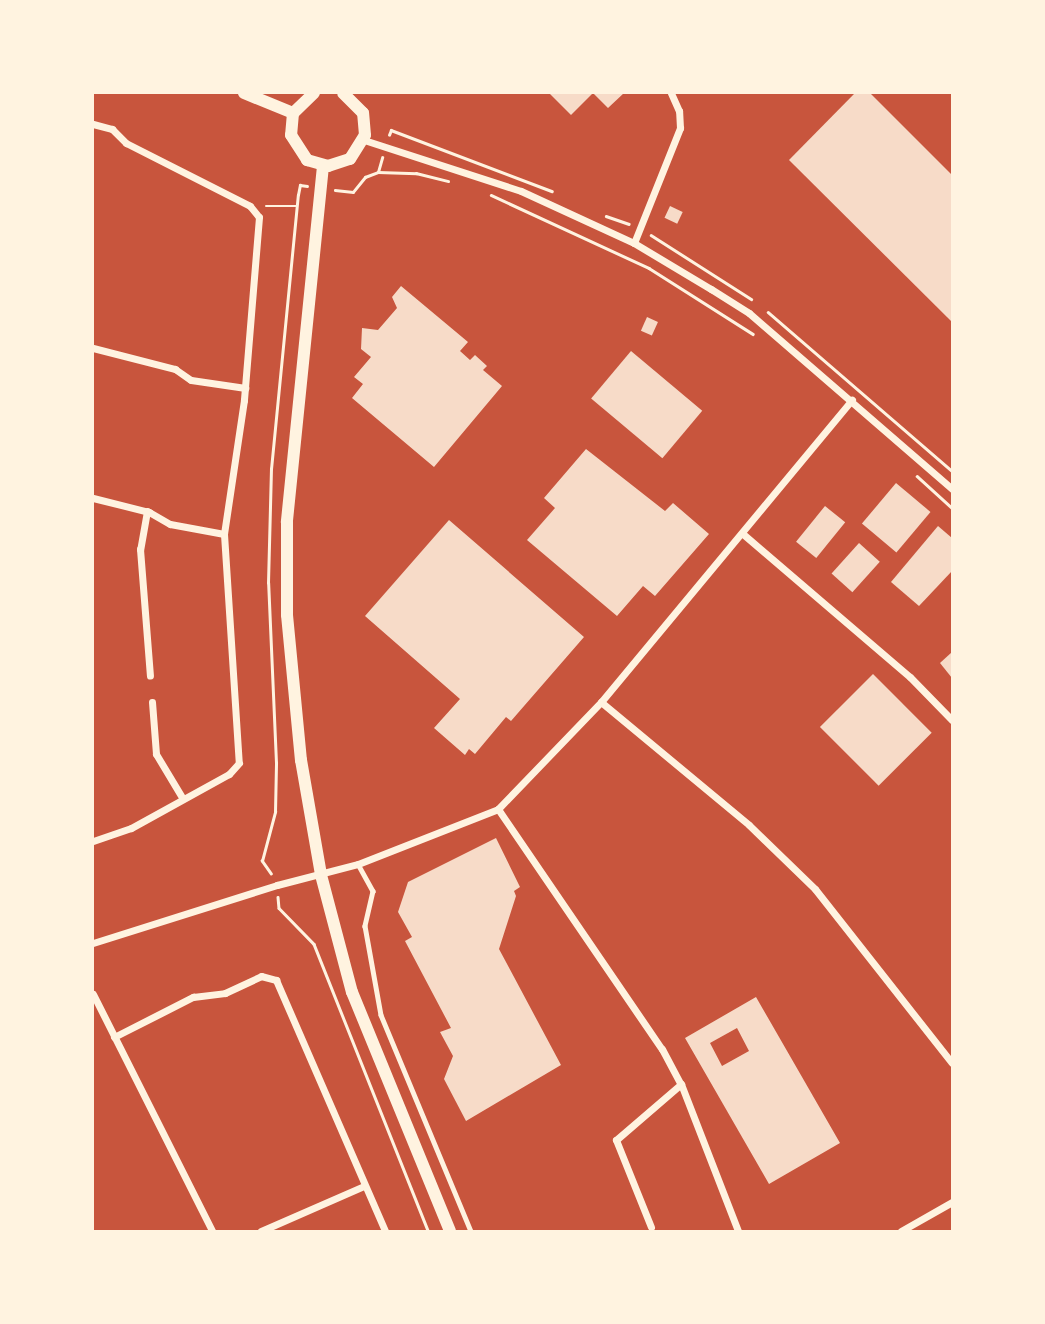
<!DOCTYPE html>
<style>
body{margin:0}
#map{position:relative;width:1045px;height:1324px;overflow:hidden;background:#c8553d;font-family:"Titillium Web",sans-serif}
div>[style]{position:absolute}
[style*='--x']{left:calc(var(--x)*1px);top:calc(var(--y)*1px);width:calc(var(--w)*1px);rotate:calc(var(--a)*1deg)}
.building>*{inset:0;background:#f7dbc8;transform-origin:0 0}
.path>*{height:2.5px;margin:-1.25px;padding:0 1.25px;transform-origin:1.25px;border-radius:1.25px;background:#fff3e0}
.service>*{height:4.5px;margin:-2.25px;padding:0 2.25px;transform-origin:2.25px;border-radius:2.25px;background:#fff3e0}
.minor>*{height:7px;margin:-3.5px;padding:0 3.5px;transform-origin:3.5px;border-radius:3.5px;background:#fff3e0}
.secondary>*{height:12px;margin:-6px;padding:0 6px;transform-origin:6px;border-radius:6px;background:#fff3e0}
span{translate:-50% -50%;white-space:nowrap;text-align:center;line-height:1.15;-webkit-text-stroke:6px #fff3e0;paint-order:stroke}
.frame{position:absolute;inset:0;border:94px solid #fff3e0;pointer-events:none}
</style>
<div id="map">
<div class="building">
<div style="clip-path:polygon(549px 93px,624px 93px,608px 108px,593px 93px,571px 115px)"></div>
<div style="clip-path:polygon(855px 93px,870px 93px,952px 175px,952px 322px,789px 160px)"></div>
<div style="left:670px;top:206px;width:14px;height:13px;rotate:25deg"></div>
<div style="clip-path:polygon(401px 286px,468px 342px,460px 351px,470px 360px,475px 355px,487px 366px,483px 370px,502px 386px,434px 467px,352px 398px,363px 384px,354px 377px,371px 357px,361px 349px,362px 328px,378px 330px,397px 308px,392px 297px)"></div>
<div style="left:647px;top:317px;width:12px;height:15px;rotate:24deg"></div>
<div style="left:631px;top:351px;width:93px;height:62px;rotate:40deg"></div>
<div style="clip-path:polygon(586px 449px,665px 511px,673px 503px,709px 534px,655px 596px,643px 586px,617px 616px,527px 540px,555px 508px,544px 498px)"></div>
<div style="left:896px;top:483px;width:45px;height:53px;rotate:40deg"></div>
<div style="left:825px;top:506px;width:26px;height:46px;rotate:39deg"></div>
<div style="clip-path:polygon(449px 520px,584px 637px,511px 721px,506px 717px,475px 754px,469px 749px,465px 755px,434px 728px,460px 699px,365px 616px)"></div>
<div style="clip-path:polygon(938px 526px,952px 538px,952px 571px,919px 606px,891px 582px)"></div>
<div style="left:859px;top:543px;width:28px;height:41px;rotate:42deg"></div>
<div style="clip-path:polygon(952px 652px,952px 678px,940px 663px)"></div>
<div style="left:873px;top:674px;width:83px;height:75px;rotate:45deg"></div>
<div style="clip-path:polygon(496px 838px,520px 887px,514px 891px,516px 896px,499px 949px,561px 1065px,466px 1121px,444px 1079px,453px 1056px,440px 1032px,451px 1028px,405px 941px,412px 937px,398px 912px,408px 882px)"></div>
<div style="clip-path:polygon(evenodd,756px 997px,840px 1143px,769px 1184px,685px 1038px,756px 997px,737px 1028px,749px 1051px,722px 1066px,710px 1043px,737px 1028px)"></div>
</div>
<div class="path">
<div style="--x:389;--y:135;--w:5;--a:-68"></div>
<div style="--x:391;--y:130;--w:172;--a:20.8"></div>
<div style="--x:378;--y:172;--w:15;--a:-74"></div>
<div style="--x:335;--y:190;--w:18;--a:6"></div>
<div style="--x:353;--y:192;--w:19;--a:-51"></div>
<div style="--x:365;--y:177;--w:14;--a:-21"></div>
<div style="--x:378;--y:172;--w:38;--a:2"></div>
<div style="--x:416;--y:173;--w:33;--a:14"></div>
<div style="--x:491;--y:195;--w:174;--a:24.8"></div>
<div style="--x:649;--y:268;--w:123;--a:32.4"></div>
<div style="--x:266;--y:206;--w:31;--a:0"></div>
<div style="--x:606;--y:216;--w:24;--a:19"></div>
<div style="--x:651;--y:235;--w:119;--a:32.6"></div>
<div style="--x:768;--y:312;--w:243;--a:40.8"></div>
<div style="--x:917;--y:476;--w:47;--a:42.4"></div>
<div style="--x:271;--y:874;--w:16;--a:-125"></div>
<div style="--x:262;--y:861;--w:51;--a:-75.1"></div>
<div style="--x:275;--y:812;--w:49;--a:-88.8"></div>
<div style="--x:276;--y:763;--w:180;--a:-92.5"></div>
<div style="--x:268;--y:583;--w:114;--a:-88.5"></div>
<div style="--x:271;--y:469;--w:275;--a:-84.4"></div>
<div style="--x:298;--y:195;--w:10;--a:-79"></div>
<div style="--x:300;--y:185;--w:7;--a:8"></div>
<div style="--x:278;--y:897;--w:11;--a:85"></div>
<div style="--x:279;--y:908;--w:50;--a:45.8"></div>
<div style="--x:314;--y:944;--w:309;--a:68.3"></div>
</div>
<div class="service">
<div style="--x:358;--y:864;--w:31;--a:61"></div>
<div style="--x:373;--y:891;--w:36;--a:103"></div>
<div style="--x:365;--y:926;--w:90;--a:79.8"></div>
<div style="--x:381;--y:1015;--w:234;--a:67.4"></div>
</div>
<div class="minor">
<div style="--x:93;--y:124;--w:20;--a:15"></div>
<div style="--x:112;--y:129;--w:20;--a:45"></div>
<div style="--x:126;--y:143;--w:139;--a:26.9"></div>
<div style="--x:250;--y:206;--w:14;--a:51"></div>
<div style="--x:259;--y:217;--w:184;--a:94.7"></div>
<div style="--x:244;--y:400;--w:135;--a:98.5"></div>
<div style="--x:224;--y:534;--w:229;--a:86.3"></div>
<div style="--x:239;--y:763;--w:15;--a:132"></div>
<div style="--x:229;--y:774;--w:112;--a:151.1"></div>
<div style="--x:131;--y:828;--w:40;--a:161.1"></div>
<div style="--x:364;--y:140;--w:165;--a:18"></div>
<div style="--x:521;--y:191;--w:124;--a:24.7"></div>
<div style="--x:634;--y:243;--w:90;--a:30.9"></div>
<div style="--x:711;--y:289;--w:45;--a:32.3"></div>
<div style="--x:749;--y:313;--w:269;--a:40.9"></div>
<div style="--x:634;--y:243;--w:124;--a:-68.2"></div>
<div style="--x:680;--y:128;--w:17;--a:-93"></div>
<div style="--x:679;--y:111;--w:20;--a:-114"></div>
<div style="--x:93;--y:348;--w:85;--a:14.4"></div>
<div style="--x:175;--y:369;--w:19;--a:35"></div>
<div style="--x:191;--y:380;--w:55;--a:8.4"></div>
<div style="--x:93;--y:498;--w:58;--a:14"></div>
<div style="--x:149;--y:512;--w:24;--a:30"></div>
<div style="--x:170;--y:524;--w:55;--a:10.5"></div>
<div style="--x:147;--y:511;--w:39;--a:100"></div>
<div style="--x:140;--y:549;--w:127;--a:85.5"></div>
<div style="--x:743;--y:534;--w:220;--a:40.6"></div>
<div style="--x:910;--y:677;--w:60;--a:45.7"></div>
<div style="--x:152;--y:702;--w:52;--a:85.6"></div>
<div style="--x:156;--y:754;--w:52;--a:59"></div>
<div style="--x:601;--y:702;--w:192;--a:39.7"></div>
<div style="--x:749;--y:825;--w:92;--a:44.1"></div>
<div style="--x:815;--y:889;--w:221;--a:51.8"></div>
<div style="--x:498;--y:809;--w:291;--a:55.7"></div>
<div style="--x:662;--y:1049;--w:40;--a:62"></div>
<div style="--x:681;--y:1084;--w:158;--a:68.8"></div>
<div style="--x:93;--y:943;--w:193;--a:-17.5"></div>
<div style="--x:277;--y:885;--w:84;--a:-14.5"></div>
<div style="--x:358;--y:864;--w:150;--a:-21.4"></div>
<div style="--x:498;--y:809;--w:149;--a:-46.1"></div>
<div style="--x:601;--y:702;--w:393;--a:-50.3"></div>
<div style="--x:93;--y:994;--w:265;--a:63.3"></div>
<div style="--x:114;--y:1037;--w:89;--a:-26.9"></div>
<div style="--x:193;--y:997;--w:32;--a:-7"></div>
<div style="--x:225;--y:993;--w:40;--a:-25"></div>
<div style="--x:261;--y:976;--w:16;--a:15"></div>
<div style="--x:276;--y:980;--w:274;--a:66.5"></div>
<div style="--x:651;--y:1227;--w:94;--a:-111.9"></div>
<div style="--x:616;--y:1140;--w:86;--a:-40.7"></div>
<div style="--x:261;--y:1231;--w:112;--a:-23.6"></div>
<div style="--x:901;--y:1231;--w:59;--a:-29.6"></div>
</div>
<div class="secondary">
<div style="--x:244;--y:93;--w:53;--a:22.2"></div>
<div style="--x:314;--y:93;--w:29;--a:136"></div>
<div style="--x:293;--y:113;--w:22;--a:95"></div>
<div style="--x:291;--y:135;--w:30;--a:57"></div>
<div style="--x:307;--y:160;--w:22;--a:16"></div>
<div style="--x:328;--y:166;--w:23;--a:-18"></div>
<div style="--x:350;--y:159;--w:28;--a:-58"></div>
<div style="--x:365;--y:135;--w:22;--a:-95"></div>
<div style="--x:363;--y:113;--w:28;--a:-135"></div>
<div style="--x:323;--y:166;--w:358;--a:95.8"></div>
<div style="--x:287;--y:522;--w:93;--a:90"></div>
<div style="--x:287;--y:615;--w:146;--a:84.5"></div>
<div style="--x:301;--y:760;--w:117;--a:80.1"></div>
<div style="--x:321;--y:875;--w:121;--a:75.2"></div>
<div style="--x:352;--y:992;--w:258;--a:67.7"></div>
</div>
<div class="frame"></div>
</div>
